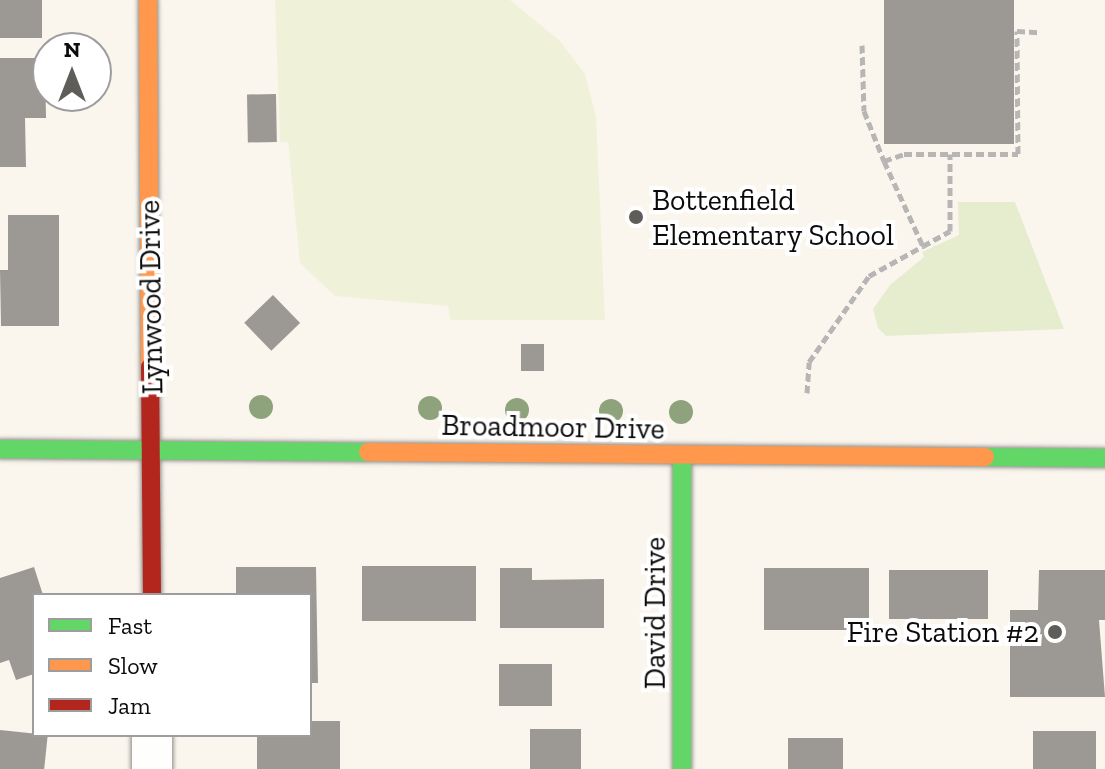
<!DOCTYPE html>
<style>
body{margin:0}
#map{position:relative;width:1105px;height:769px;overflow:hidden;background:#faf6ee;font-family:"Zilla Slab",serif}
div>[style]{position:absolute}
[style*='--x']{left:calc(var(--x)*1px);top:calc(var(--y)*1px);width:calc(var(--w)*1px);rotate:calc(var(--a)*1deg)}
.green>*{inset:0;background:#e6edcf}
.pitch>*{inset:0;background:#eff2d9}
.building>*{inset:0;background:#9c9995;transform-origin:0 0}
.path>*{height:5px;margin-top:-2.5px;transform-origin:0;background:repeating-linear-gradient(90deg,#b7b6b5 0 8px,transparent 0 12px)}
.roads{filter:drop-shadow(0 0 2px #93918d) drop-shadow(0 0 2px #93918d)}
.street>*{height:40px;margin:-20px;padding:0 20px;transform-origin:20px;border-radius:20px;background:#fefefc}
.fast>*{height:18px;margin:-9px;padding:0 9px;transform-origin:9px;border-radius:9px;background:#63d668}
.slow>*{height:18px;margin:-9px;padding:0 9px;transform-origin:9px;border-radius:9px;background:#ff974d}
.jam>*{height:18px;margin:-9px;padding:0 9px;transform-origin:9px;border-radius:9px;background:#b3261e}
.trees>*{width:24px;height:24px;margin:-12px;border-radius:50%;background:#8ea37c}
.dots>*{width:22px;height:22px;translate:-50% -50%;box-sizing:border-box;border:4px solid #fff;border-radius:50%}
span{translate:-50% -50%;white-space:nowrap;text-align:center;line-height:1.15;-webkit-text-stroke:8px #fff;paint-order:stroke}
.poi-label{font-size:30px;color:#0b0b0b}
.left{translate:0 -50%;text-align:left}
.right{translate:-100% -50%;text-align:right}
.street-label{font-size:30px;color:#0b0b0b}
.legend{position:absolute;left:32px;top:593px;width:280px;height:144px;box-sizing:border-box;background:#fff;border:2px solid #9d9d9d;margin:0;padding:10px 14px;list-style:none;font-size:24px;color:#0b0b0b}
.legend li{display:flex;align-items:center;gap:16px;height:40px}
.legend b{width:40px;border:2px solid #9d9d9d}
.north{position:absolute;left:32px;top:32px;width:80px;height:80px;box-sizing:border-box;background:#fff;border:2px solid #9d9d9d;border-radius:50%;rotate:0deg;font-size:22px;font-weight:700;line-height:32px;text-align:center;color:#0b0b0b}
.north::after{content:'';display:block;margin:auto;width:28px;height:36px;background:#5f5d5a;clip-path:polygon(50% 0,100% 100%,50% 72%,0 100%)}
</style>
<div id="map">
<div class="green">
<div style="clip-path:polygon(958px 202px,1015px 202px,1064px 329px,886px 336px,878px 328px,873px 309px,890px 285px,924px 257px,922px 252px,959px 235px)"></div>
</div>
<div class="pitch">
<div style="clip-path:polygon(275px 0,510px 0,560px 41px,585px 74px,596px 116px,605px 320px,450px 320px,448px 306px,335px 296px,300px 263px,288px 142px,280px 142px)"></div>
</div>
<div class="building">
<div style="left:0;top:0;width:42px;height:38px"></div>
<div style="left:884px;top:0;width:130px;height:144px"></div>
<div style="clip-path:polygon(0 58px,45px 58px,46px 118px,25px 118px,26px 167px,0 167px)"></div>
<div style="left:276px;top:94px;width:48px;height:29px;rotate:89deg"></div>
<div style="clip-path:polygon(8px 215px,59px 215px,59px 326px,1px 326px,0 270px,8px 270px)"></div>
<div style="left:273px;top:295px;width:39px;height:40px;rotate:46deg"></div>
<div style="left:544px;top:344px;width:27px;height:23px;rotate:90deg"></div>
<div style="left:362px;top:566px;width:114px;height:55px"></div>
<div style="clip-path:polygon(34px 567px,43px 595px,34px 595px,34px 674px,16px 680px,9px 660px,0 663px,0 578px)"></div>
<div style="clip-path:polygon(236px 567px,316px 567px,318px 683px,310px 683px,310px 595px,236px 595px)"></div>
<div style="clip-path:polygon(500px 568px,532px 568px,532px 580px,604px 579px,604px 628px,500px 628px)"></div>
<div style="left:764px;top:568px;width:105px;height:62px"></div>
<div style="left:889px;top:570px;width:99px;height:49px"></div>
<div style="clip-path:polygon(1039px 570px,1105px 570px,1105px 620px,1099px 620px,1105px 697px,1010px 697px,1010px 610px,1038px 610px)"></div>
<div style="left:499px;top:664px;width:53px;height:42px"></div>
<div style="clip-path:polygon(310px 721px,340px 721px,340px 769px,257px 769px,257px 735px,310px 735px)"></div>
<div style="left:530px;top:729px;width:51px;height:40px"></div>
<div style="left:0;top:730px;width:48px;height:39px;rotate:6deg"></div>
<div style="left:1033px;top:731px;width:63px;height:38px"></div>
<div style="left:788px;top:738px;width:55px;height:31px"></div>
</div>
<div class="path">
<div style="--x:862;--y:45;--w:66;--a:88.3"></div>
<div style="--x:864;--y:111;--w:54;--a:68.2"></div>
<div style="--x:884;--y:161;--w:21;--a:-19"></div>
<div style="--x:904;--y:154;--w:114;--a:0"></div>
<div style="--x:1018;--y:154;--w:123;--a:-90.5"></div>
<div style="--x:1017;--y:31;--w:22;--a:3"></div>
<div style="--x:884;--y:161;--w:94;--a:65.4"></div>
<div style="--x:923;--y:246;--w:31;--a:-29"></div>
<div style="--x:950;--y:231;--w:77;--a:-90"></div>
<div style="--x:807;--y:393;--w:31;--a:-86"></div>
<div style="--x:809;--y:362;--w:105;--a:-55.1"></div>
<div style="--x:869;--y:276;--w:62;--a:-29.1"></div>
</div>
<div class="roads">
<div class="street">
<div style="--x:152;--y:735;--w:34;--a:90"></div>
</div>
<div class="fast">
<div style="--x:0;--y:449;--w:368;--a:0.5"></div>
<div style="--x:682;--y:456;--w:313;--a:90"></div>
<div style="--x:985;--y:457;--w:120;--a:0.5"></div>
</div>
<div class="slow">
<div style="--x:148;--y:0;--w:367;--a:89.7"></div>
<div style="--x:368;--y:452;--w:617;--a:0.46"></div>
</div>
<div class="jam">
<div style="--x:150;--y:367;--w:228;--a:89.5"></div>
</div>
</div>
<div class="trees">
<div style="left:261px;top:407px"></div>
<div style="left:430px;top:408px"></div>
<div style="left:517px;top:410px"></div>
<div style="left:611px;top:411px"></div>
<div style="left:681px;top:412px"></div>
</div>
<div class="dots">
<div style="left:636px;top:217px;background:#5f5d5a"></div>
<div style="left:1055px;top:632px;background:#5f5d5a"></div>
</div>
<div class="poi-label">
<span class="left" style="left:652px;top:217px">Bottenfield<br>Elementary School</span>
<span class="right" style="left:1039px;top:632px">Fire Station #2</span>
</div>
<div class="street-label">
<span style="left:151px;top:297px;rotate:-91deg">Lynwood Drive</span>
<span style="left:553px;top:427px;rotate:1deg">Broadmoor Drive</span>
<span style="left:655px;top:613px;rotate:-90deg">David Drive</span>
</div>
<ul class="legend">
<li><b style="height:10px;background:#63d668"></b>Fast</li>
<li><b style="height:10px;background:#ff974d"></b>Slow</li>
<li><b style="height:10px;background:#b3261e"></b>Jam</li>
</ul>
<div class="north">N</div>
</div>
